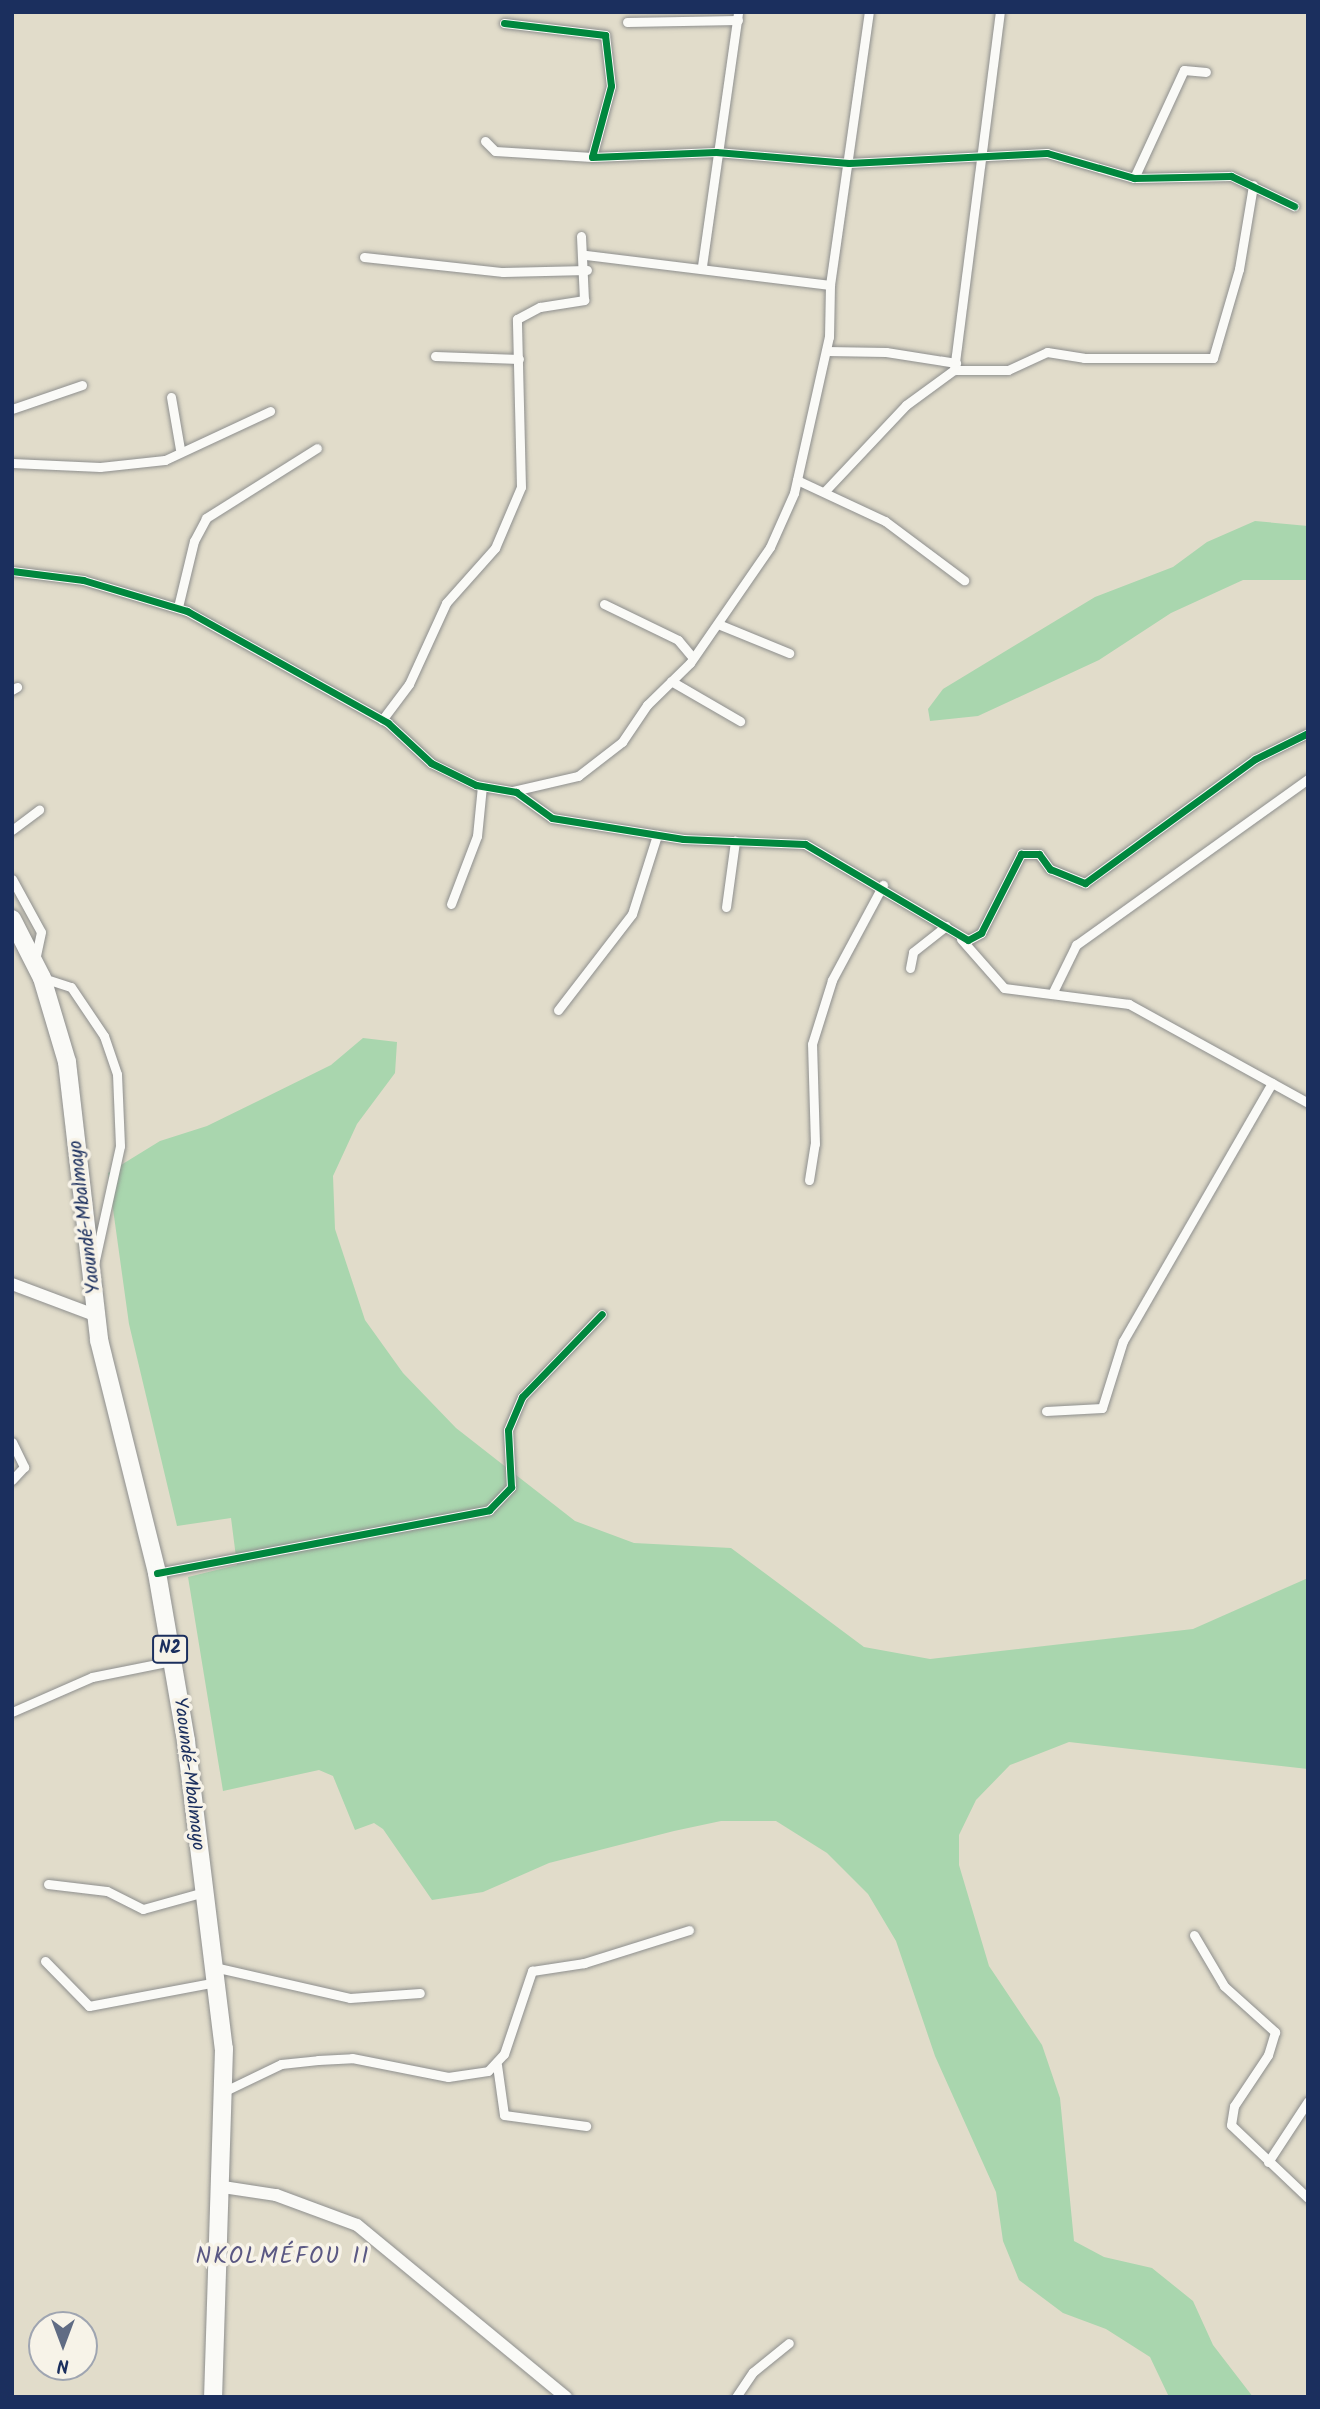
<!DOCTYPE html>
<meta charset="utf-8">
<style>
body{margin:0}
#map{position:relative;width:1320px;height:2409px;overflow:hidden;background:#e1dcca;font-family:Kalam,sans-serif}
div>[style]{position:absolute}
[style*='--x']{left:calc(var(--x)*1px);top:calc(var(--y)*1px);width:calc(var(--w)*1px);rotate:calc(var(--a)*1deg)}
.green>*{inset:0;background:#a9d6ae}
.roads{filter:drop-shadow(0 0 2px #8e8f8e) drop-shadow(0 0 2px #8e8f8e)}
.street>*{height:9px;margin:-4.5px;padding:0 4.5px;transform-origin:4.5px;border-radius:4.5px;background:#fafaf7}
.secondary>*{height:12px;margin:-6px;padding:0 6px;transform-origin:6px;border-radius:6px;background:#fafaf7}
.highway>*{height:18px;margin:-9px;padding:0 9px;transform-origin:9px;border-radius:9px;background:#fafaf7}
.cycleway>*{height:7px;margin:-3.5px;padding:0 3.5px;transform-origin:3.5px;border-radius:3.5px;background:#00873e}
span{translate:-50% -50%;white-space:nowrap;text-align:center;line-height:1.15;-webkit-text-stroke:7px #f7f3e8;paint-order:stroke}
.shield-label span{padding:2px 5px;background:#f7f3e8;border:2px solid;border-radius:5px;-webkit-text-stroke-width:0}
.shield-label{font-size:18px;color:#1b2f5e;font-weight:700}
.street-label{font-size:19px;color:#1b2f5e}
.quarter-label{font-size:23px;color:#5a5883;letter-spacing:2px}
.frame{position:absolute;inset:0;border:14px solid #1b2f5e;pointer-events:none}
.north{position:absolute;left:28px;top:2311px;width:70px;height:70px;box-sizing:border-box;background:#f7f3e8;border:2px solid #9fa5b1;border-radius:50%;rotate:180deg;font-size:19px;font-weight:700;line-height:28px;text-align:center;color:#1b2f5e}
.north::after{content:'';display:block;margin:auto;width:24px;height:32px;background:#606c84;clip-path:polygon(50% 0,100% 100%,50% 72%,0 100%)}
</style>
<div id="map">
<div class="green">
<div style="clip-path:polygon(1255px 521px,1308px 526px,1308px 580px,1243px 580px,1171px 613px,1099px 660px,978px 716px,930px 721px,928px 709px,943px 689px,1095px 597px,1173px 567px,1207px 542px)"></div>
<div style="clip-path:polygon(363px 1038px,397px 1042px,395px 1073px,357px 1124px,333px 1176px,335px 1229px,365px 1320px,403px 1373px,456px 1428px,575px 1521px,634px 1543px,731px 1548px,864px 1647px,930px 1659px,1193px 1629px,1308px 1578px,1308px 1769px,1069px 1742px,1010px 1765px,976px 1800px,959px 1835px,959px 1865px,989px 1966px,1042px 2045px,1060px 2098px,1074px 2241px,1104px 2257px,1152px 2268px,1193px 2301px,1213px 2345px,1253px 2397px,1169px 2397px,1150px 2357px,1106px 2329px,1063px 2313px,1019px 2280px,1003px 2241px,996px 2192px,935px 2056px,896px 1941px,868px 1894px,827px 1853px,776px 1821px,721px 1821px,674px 1831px,549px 1863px,483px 1892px,432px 1900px,383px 1829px,374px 1823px,355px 1830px,333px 1776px,319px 1770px,223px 1791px,188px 1577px,237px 1565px,231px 1518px,177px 1526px,129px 1324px,108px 1173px,160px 1141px,207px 1126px,331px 1065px)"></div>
</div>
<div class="roads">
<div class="street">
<div style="--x:627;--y:22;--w:111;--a:-1"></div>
<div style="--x:504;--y:23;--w:102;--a:6.8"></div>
<div style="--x:605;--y:35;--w:51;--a:83.3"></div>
<div style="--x:611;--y:86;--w:73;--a:105"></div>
<div style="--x:592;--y:157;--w:124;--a:-2.3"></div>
<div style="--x:716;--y:152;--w:133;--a:4.7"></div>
<div style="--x:849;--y:163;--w:198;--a:-2.9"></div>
<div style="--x:1047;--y:153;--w:91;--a:16"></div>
<div style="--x:1134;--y:178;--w:97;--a:-1.2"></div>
<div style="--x:1231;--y:176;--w:70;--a:25.5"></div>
<div style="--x:485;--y:141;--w:14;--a:45"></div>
<div style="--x:495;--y:151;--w:97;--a:3.5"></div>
<div style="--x:1134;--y:178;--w:119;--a:-65.2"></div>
<div style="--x:1184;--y:70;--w:22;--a:5"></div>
<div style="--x:586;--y:255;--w:246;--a:7"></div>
<div style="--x:364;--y:257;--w:140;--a:6.2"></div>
<div style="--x:503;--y:272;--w:84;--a:-1.4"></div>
<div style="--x:702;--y:266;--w:257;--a:-81.9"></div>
<div style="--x:826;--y:351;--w:60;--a:1"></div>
<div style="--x:886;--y:352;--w:71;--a:8.9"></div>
<div style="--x:435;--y:356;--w:84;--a:2"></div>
<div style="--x:954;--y:370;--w:54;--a:0"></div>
<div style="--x:1008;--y:370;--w:43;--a:-24.8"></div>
<div style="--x:1047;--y:352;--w:37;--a:9"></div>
<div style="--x:1084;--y:358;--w:129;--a:0"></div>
<div style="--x:1213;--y:358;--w:93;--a:-73.7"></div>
<div style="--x:1239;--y:269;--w:85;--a:-80.5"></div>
<div style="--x:171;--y:397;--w:53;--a:80.2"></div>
<div style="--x:12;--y:409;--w:74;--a:-18.9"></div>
<div style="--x:12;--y:463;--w:88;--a:2.6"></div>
<div style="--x:100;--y:467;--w:65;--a:-6.1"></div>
<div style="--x:165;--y:460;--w:116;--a:-25"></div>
<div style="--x:797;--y:480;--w:97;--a:25"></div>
<div style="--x:885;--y:521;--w:99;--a:36.8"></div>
<div style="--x:825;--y:491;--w:118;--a:-46.7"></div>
<div style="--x:906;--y:405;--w:59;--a:-36.1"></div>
<div style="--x:954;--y:370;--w:361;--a:-82.7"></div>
<div style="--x:12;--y:571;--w:72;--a:7.2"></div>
<div style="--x:83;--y:580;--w:109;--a:16.6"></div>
<div style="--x:187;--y:611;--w:230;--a:29.1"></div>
<div style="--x:388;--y:723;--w:59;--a:42.9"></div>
<div style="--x:431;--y:763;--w:50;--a:26.1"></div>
<div style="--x:476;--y:785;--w:41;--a:9.9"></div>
<div style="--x:516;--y:792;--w:44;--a:35.8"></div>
<div style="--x:552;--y:818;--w:133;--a:9.1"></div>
<div style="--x:683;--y:839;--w:122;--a:2.3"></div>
<div style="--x:805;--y:844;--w:189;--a:30.5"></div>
<div style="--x:968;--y:940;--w:15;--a:-28"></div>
<div style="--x:981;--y:933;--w:89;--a:-63.1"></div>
<div style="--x:1021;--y:854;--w:18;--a:0"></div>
<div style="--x:1039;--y:854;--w:19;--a:54"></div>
<div style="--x:1050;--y:869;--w:38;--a:22"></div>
<div style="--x:1085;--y:883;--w:210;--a:-36.1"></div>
<div style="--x:1255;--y:759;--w:59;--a:-26.1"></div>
<div style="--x:604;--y:604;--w:82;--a:25.9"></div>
<div style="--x:678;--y:640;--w:23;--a:50"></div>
<div style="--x:178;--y:607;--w:68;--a:-76.4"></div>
<div style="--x:194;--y:541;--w:26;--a:-62"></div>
<div style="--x:206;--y:518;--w:131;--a:-32.2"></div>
<div style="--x:718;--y:624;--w:77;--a:22.2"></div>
<div style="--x:671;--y:681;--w:80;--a:30.1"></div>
<div style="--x:12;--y:690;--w:6;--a:-31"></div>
<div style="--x:382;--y:720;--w:45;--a:-53.1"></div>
<div style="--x:409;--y:684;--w:89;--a:-65.4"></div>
<div style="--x:446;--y:603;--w:74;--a:-48.3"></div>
<div style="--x:495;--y:548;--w:66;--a:-66.9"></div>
<div style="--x:521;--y:487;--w:168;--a:-91.4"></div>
<div style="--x:517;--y:319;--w:26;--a:-28"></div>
<div style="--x:540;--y:307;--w:45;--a:-9"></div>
<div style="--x:584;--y:300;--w:64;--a:-92.7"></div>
<div style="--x:513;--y:791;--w:67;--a:-13"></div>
<div style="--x:578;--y:776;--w:56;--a:-37.7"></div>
<div style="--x:622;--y:742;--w:45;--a:-56"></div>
<div style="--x:647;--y:705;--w:60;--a:-44.3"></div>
<div style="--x:690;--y:663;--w:141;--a:-55.4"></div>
<div style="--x:770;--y:547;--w:59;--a:-66"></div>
<div style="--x:794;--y:493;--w:160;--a:-77.4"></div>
<div style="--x:829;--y:337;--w:52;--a:-88.9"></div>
<div style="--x:830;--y:285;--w:276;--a:-81.9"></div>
<div style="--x:12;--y:830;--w:34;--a:-37"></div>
<div style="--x:12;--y:879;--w:60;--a:61.3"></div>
<div style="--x:41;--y:932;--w:29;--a:102"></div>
<div style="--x:451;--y:904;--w:73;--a:-69.1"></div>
<div style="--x:477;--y:836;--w:50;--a:-84.3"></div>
<div style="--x:726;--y:907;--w:67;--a:-82.2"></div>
<div style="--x:961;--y:939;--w:65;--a:48.7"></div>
<div style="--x:1004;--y:988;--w:126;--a:7.3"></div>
<div style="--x:1129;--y:1004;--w:205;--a:28.9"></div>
<div style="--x:910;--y:968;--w:16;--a:-79"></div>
<div style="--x:913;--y:952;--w:42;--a:-38.2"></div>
<div style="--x:43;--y:978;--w:29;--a:18"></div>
<div style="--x:71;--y:987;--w:59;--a:56"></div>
<div style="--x:104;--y:1036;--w:40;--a:71.1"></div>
<div style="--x:117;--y:1074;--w:72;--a:87.6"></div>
<div style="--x:120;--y:1146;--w:121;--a:102.4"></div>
<div style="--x:1052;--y:994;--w:55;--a:-63.9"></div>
<div style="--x:1076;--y:945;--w:285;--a:-35.6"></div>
<div style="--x:558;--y:1010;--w:121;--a:-52.4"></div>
<div style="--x:632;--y:914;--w:83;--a:-72.4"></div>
<div style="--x:809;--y:1180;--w:36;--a:-81"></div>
<div style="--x:815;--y:1144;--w:100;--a:-91.7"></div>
<div style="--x:812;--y:1044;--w:67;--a:-72.6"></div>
<div style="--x:832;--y:980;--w:108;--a:-61.8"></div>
<div style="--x:1046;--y:1411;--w:56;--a:-3.1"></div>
<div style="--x:1102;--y:1408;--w:70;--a:-72.6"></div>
<div style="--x:1123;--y:1341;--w:298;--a:-60"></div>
<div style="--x:12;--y:1442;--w:28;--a:64"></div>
<div style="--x:24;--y:1467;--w:18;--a:133"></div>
<div style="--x:157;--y:1573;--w:338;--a:-10.7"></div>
<div style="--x:489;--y:1510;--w:32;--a:-46"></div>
<div style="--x:511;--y:1487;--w:57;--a:-93"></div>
<div style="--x:508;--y:1430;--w:36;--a:-67"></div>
<div style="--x:522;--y:1397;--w:115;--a:-46.1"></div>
<div style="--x:12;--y:1712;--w:87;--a:-23.6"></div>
<div style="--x:92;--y:1677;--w:82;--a:-11.3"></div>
<div style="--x:48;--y:1884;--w:59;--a:6.8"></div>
<div style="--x:107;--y:1891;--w:40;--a:26.6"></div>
<div style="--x:143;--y:1909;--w:63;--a:-15.6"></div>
<div style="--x:1194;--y:1935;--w:59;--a:59.5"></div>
<div style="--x:1224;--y:1986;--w:69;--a:42"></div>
<div style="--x:1275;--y:2032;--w:24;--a:107"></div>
<div style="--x:1268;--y:2055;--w:61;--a:123.7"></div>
<div style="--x:1234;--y:2106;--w:19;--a:99"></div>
<div style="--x:1231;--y:2125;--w:106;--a:43.5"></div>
<div style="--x:45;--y:1961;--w:63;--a:45.6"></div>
<div style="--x:89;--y:2006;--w:129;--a:-10.7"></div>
<div style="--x:214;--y:1967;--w:139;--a:12.8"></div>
<div style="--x:350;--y:1998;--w:70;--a:-4.1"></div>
<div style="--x:497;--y:2065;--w:50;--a:82"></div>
<div style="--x:504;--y:2115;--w:83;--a:7.6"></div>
<div style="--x:225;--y:2091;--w:62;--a:-25.7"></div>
<div style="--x:281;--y:2064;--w:37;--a:-6"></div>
<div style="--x:318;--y:2060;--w:34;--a:-3"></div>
<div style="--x:352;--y:2058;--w:98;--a:11.2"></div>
<div style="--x:448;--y:2077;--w:40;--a:-8.5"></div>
<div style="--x:488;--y:2071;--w:23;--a:-47"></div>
<div style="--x:504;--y:2054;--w:88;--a:-71.4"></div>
<div style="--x:532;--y:1971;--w:53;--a:-8.7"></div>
<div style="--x:584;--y:1963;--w:110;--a:-17.4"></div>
<div style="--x:1268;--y:2162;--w:73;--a:-56.7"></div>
<div style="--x:736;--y:2397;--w:30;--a:-56"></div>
<div style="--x:753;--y:2372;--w:46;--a:-38.9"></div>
</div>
<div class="secondary">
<div style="--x:12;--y:1284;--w:91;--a:20.6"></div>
<div style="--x:223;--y:2187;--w:54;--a:8.6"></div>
<div style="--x:276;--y:2195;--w:86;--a:20.3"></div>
<div style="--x:357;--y:2225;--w:271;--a:39.5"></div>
</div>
<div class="highway">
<div style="--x:12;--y:919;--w:66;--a:63"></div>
<div style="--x:42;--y:978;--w:88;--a:73.4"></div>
<div style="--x:67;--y:1062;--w:280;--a:83.4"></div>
<div style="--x:99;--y:1340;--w:240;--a:76"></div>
<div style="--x:157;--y:1573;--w:170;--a:80.2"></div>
<div style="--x:186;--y:1741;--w:310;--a:83"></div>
<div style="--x:224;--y:2049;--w:348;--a:91.8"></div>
</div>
</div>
<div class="cycleway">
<div style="--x:504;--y:23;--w:102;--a:6.8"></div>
<div style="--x:605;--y:35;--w:51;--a:83.3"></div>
<div style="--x:611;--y:86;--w:73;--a:105"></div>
<div style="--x:592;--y:157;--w:124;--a:-2.3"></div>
<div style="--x:716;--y:152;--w:133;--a:4.7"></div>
<div style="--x:849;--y:163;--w:198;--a:-2.9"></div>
<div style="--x:1047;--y:153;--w:91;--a:16"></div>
<div style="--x:1134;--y:178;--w:97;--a:-1.2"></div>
<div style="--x:1231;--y:176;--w:70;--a:25.5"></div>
<div style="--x:12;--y:571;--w:72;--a:7.2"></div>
<div style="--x:83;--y:580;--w:109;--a:16.6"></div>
<div style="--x:187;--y:611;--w:230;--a:29.1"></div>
<div style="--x:388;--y:723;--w:59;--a:42.9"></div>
<div style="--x:431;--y:763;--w:50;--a:26.1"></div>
<div style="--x:476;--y:785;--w:41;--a:9.9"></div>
<div style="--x:516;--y:792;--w:44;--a:35.8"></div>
<div style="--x:552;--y:818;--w:133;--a:9.1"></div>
<div style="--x:683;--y:839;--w:122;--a:2.3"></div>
<div style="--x:805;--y:844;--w:189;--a:30.5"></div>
<div style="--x:968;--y:940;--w:15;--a:-28"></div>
<div style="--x:981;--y:933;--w:89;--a:-63.1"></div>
<div style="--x:1021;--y:854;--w:18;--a:0"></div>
<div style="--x:1039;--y:854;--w:19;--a:54"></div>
<div style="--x:1050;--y:869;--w:38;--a:22"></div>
<div style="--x:1085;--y:883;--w:210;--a:-36.1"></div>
<div style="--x:1255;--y:759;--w:59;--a:-26.1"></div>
<div style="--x:157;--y:1573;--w:338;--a:-10.7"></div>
<div style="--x:489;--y:1510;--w:32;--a:-46"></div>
<div style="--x:511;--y:1487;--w:57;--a:-93"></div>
<div style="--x:508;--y:1430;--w:36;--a:-67"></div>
<div style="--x:522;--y:1397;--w:115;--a:-46.1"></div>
</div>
<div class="shield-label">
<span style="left:170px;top:1649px">N2</span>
</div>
<div class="street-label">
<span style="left:86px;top:1217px;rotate:-97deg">Yaoundé-Mbalmayo</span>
<span style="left:188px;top:1774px;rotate:83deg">Yaoundé-Mbalmayo</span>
</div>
<div class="quarter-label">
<span style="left:283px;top:2257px">NKOLMÉFOU II</span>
</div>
<div class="frame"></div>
<div class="north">N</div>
</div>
